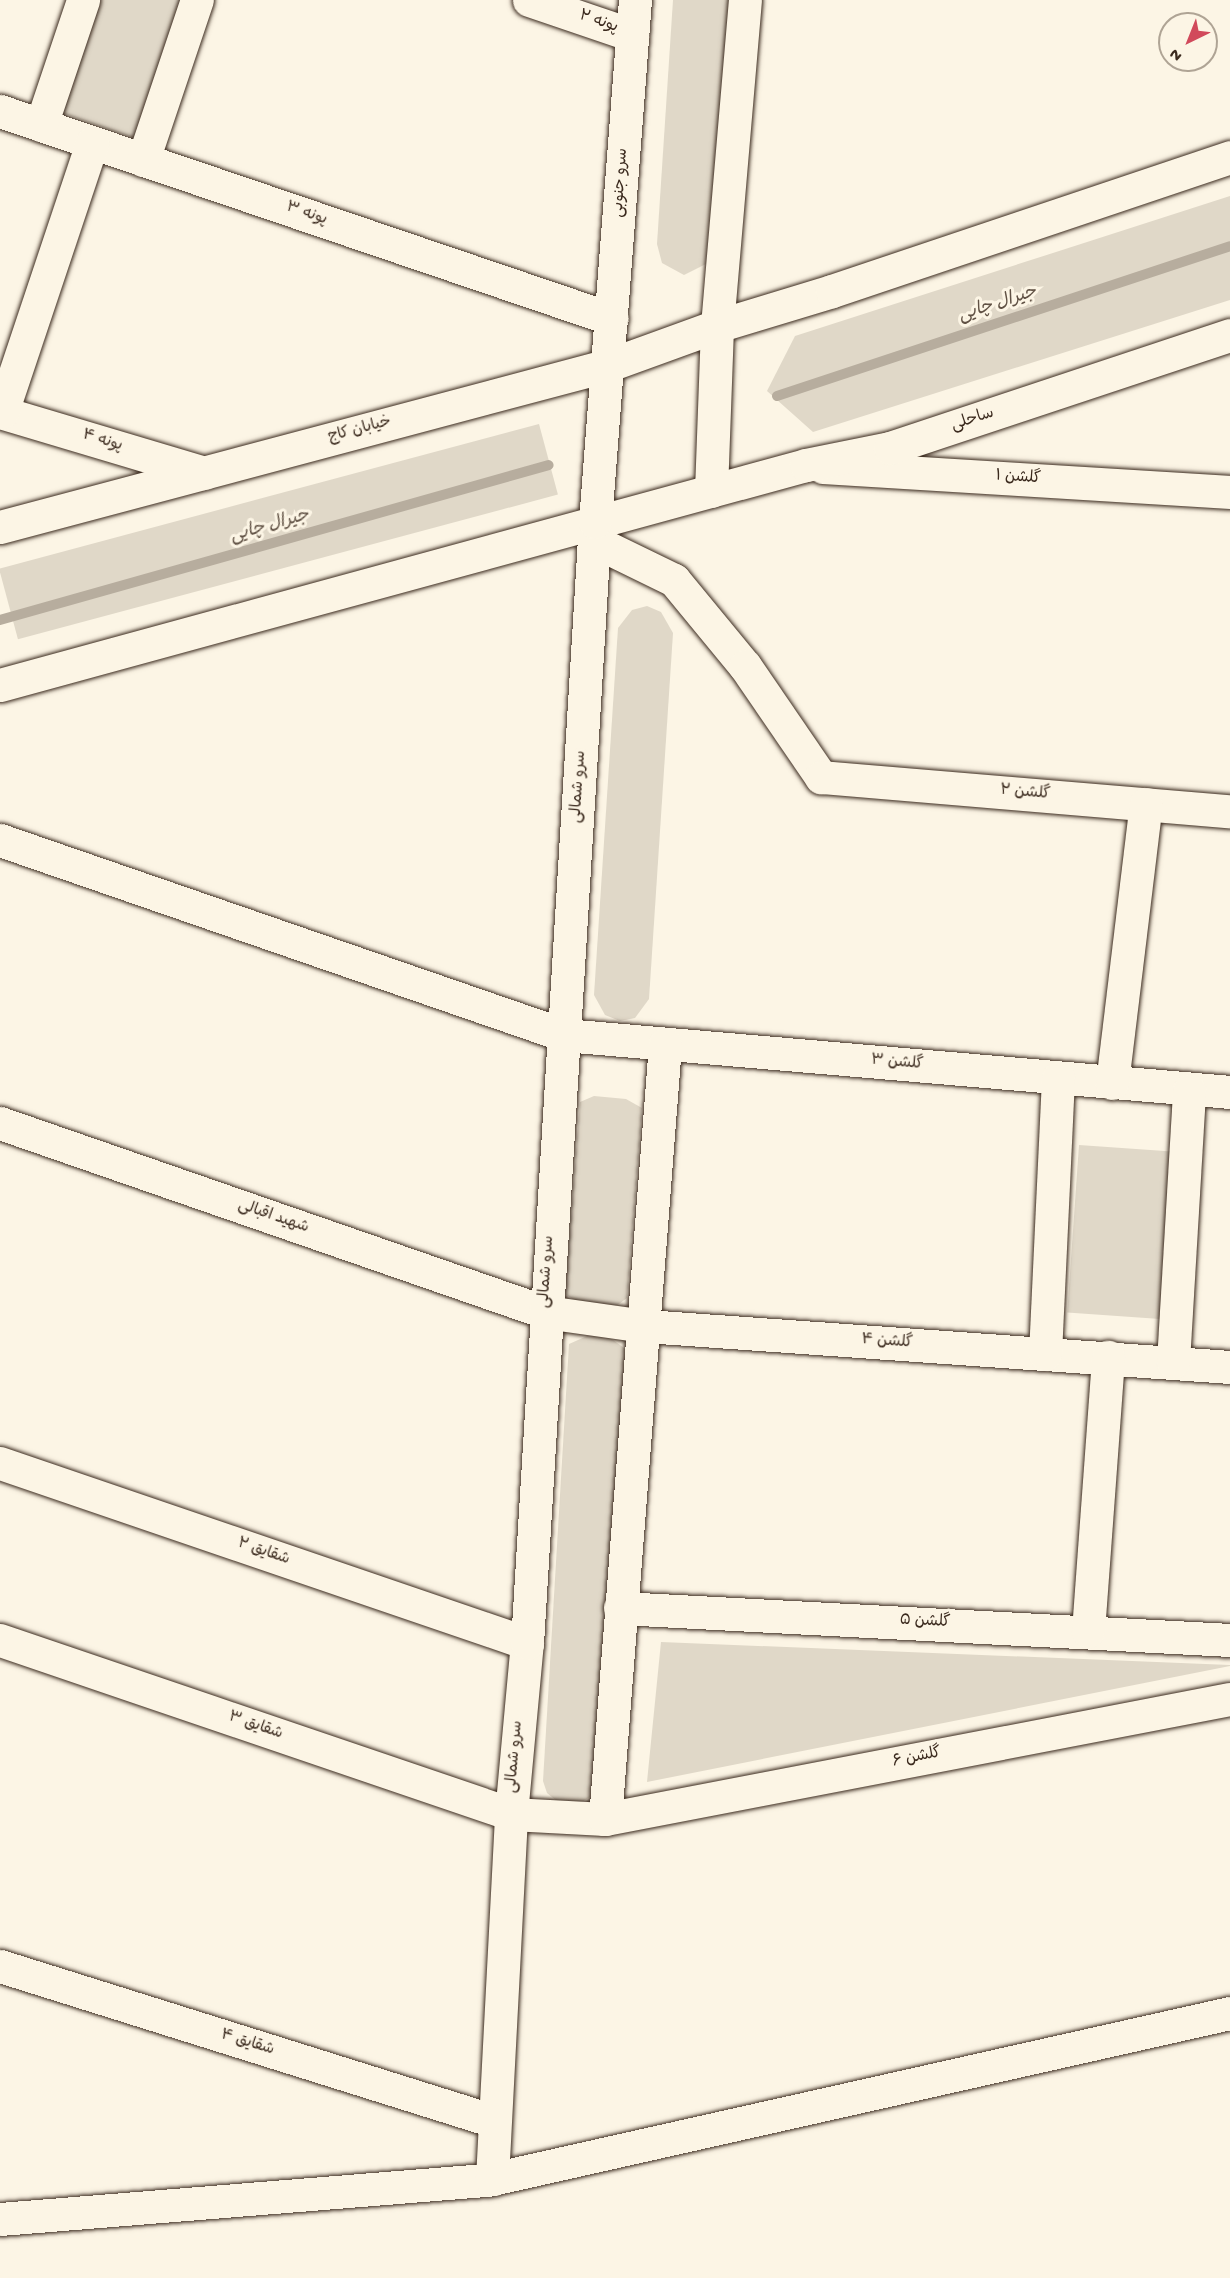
<!DOCTYPE html>
<meta charset="utf-8">
<style>
body{margin:0}
#map{position:relative;width:1230px;height:2278px;overflow:hidden;background:#fcf5e5;font-family:"Gochi Hand","Playpen Sans Arabic",sans-serif}
div>[style]{position:absolute}
[style*='--x']{left:calc(var(--x)*1px);top:calc(var(--y)*1px);width:calc(var(--w)*1px);rotate:calc(var(--a)*1deg)}
.green>*{inset:0;background:#e0d8c8;transform-origin:0 0}
.stream>*{height:10px;margin:-5px;padding:0 5px;transform-origin:5px;border-radius:5px;background:#b7ad9e}
.roads{filter:drop-shadow(0 0 2px #3b2a1e) drop-shadow(0 0 2px #3b2a1e)}
.street>*{height:33px;margin:-16.5px;padding:0 16.5px;transform-origin:16.5px;border-radius:16.5px;background:#fcf5e5}
.secondary>*{height:33px;margin:-16.5px;padding:0 16.5px;transform-origin:16.5px;border-radius:16.5px;background:#fcf5e5}
span{translate:-50% -50%;white-space:nowrap;text-align:center;line-height:1.15;-webkit-text-stroke:6px #fcf5e5;paint-order:stroke}
.street-label{font-size:16px;color:#3b2a1e}
.water-label{font-size:18px;color:#605144;font-style:italic}
.north{position:absolute;left:1158px;top:12px;width:60px;height:60px;box-sizing:border-box;background:#fcf5e5;border:2px solid #afa495;border-radius:50%;rotate:223deg;font-size:16px;font-weight:700;line-height:24px;text-align:center;color:#3b2a1e}
.north::after{content:'';display:block;margin:auto;width:21px;height:27px;background:#d1495b;clip-path:polygon(50% 0,100% 100%,50% 72%,0 100%)}
</style>
<div id="map">
<div class="green">
<div style="clip-path:polygon(101px 0,185px 0,138px 139px,63px 113px)"></div>
<div style="clip-path:polygon(673px 0,729px 0,706px 264px,684px 275px,662px 263px,657px 244px)"></div>
<div style="clip-path:polygon(1230px 196px,1230px 300px,813px 432px,767px 391px,795px 336px)"></div>
<div style="left:539px;top:424px;width:73px;height:559px;rotate:75deg"></div>
<div style="clip-path:polygon(647px 606px,661px 612px,673px 633px,649px 999px,635px 1018px,620px 1021px,605px 1015px,594px 995px,618px 628px,632px 610px)"></div>
<div style="clip-path:polygon(594px 1096px,626px 1099px,642px 1108px,627px 1298px,616px 1306px,582px 1305px,565px 1294px,580px 1102px)"></div>
<div style="left:1079px;top:1145px;width:93px;height:168px;rotate:4deg"></div>
<div style="clip-path:polygon(594px 1333px,606px 1335px,627px 1350px,597px 1784px,590px 1797px,577px 1805px,563px 1806px,547px 1793px,543px 1781px,569px 1344px)"></div>
<div style="clip-path:polygon(661px 1642px,1230px 1665px,1230px 1666px,647px 1782px)"></div>
</div>
<div class="stream">
<div style="--x:777;--y:396;--w:477;--a:-18.3"></div>
<div style="--x:0;--y:620;--w:570;--a:-15.77"></div>
</div>
<div class="roads">
<div class="street">
<div style="--x:529;--y:0;--w:109;--a:18.8"></div>
<div style="--x:0;--y:111;--w:646;--a:18.77"></div>
<div style="--x:41;--y:125;--w:132;--a:-71.4"></div>
<div style="--x:143;--y:160;--w:169;--a:-71.4"></div>
<div style="--x:0;--y:412;--w:213;--a:16.6"></div>
<div style="--x:2;--y:412;--w:284;--a:-71.5"></div>
<div style="--x:823;--y:467;--w:408;--a:3.5"></div>
<div style="--x:596;--y:542;--w:87;--a:26"></div>
<div style="--x:674;--y:580;--w:112;--a:50.5"></div>
<div style="--x:745;--y:666;--w:135;--a:55.6"></div>
<div style="--x:821;--y:777;--w:410;--a:4.8"></div>
<div style="--x:0;--y:840;--w:597;--a:19.07"></div>
<div style="--x:564;--y:1035;--w:668;--a:4.89"></div>
<div style="--x:1112;--y:1083;--w:281;--a:-83.1"></div>
<div style="--x:0;--y:1123;--w:577;--a:19.13"></div>
<div style="--x:545;--y:1312;--w:101;--a:8"></div>
<div style="--x:645;--y:1326;--w:586;--a:4.01"></div>
<div style="--x:1045;--y:1354;--w:276;--a:-87.3"></div>
<div style="--x:1173;--y:1362;--w:272;--a:-86.6"></div>
<div style="--x:0;--y:1463;--w:557;--a:18.86"></div>
<div style="--x:620;--y:1608;--w:611;--a:3"></div>
<div style="--x:1088;--y:1631;--w:275;--a:-85.8"></div>
<div style="--x:0;--y:1640;--w:540;--a:18.8"></div>
<div style="--x:511;--y:1814;--w:94;--a:3"></div>
<div style="--x:605;--y:1819;--w:636;--a:-10.87"></div>
<div style="--x:0;--y:1966;--w:518;--a:17.42"></div>
<div style="--x:0;--y:2219;--w:494;--a:-4.6"></div>
<div style="--x:492;--y:2179;--w:756;--a:-12.68"></div>
</div>
<div class="secondary">
<div style="--x:711;--y:491;--w:165;--a:-87.9"></div>
<div style="--x:717;--y:326;--w:327;--a:-85.1"></div>
<div style="--x:0;--y:527;--w:630;--a:-14.9"></div>
<div style="--x:609;--y:365;--w:115;--a:-19.9"></div>
<div style="--x:717;--y:326;--w:120;--a:-16.9"></div>
<div style="--x:832;--y:291;--w:420;--a:-18.6"></div>
<div style="--x:0;--y:685;--w:835;--a:-15.27"></div>
<div style="--x:806;--y:465;--w:86;--a:-11.4"></div>
<div style="--x:890;--y:448;--w:358;--a:-18.4"></div>
<div style="--x:605;--y:1819;--w:777;--a:-85.57"></div>
<div style="--x:492;--y:2179;--w:365;--a:-87"></div>
<div style="--x:511;--y:1814;--w:172;--a:-84.7"></div>
<div style="--x:527;--y:1643;--w:1123;--a:-86.53"></div>
<div style="--x:595;--y:522;--w:524;--a:-85.62"></div>
</div>
</div>
<div class="street-label">
<span style="left:598px;top:23px;rotate:19deg">پونه ۲</span>
<span style="left:622px;top:183px;rotate:-86deg">سرو جنوبی</span>
<span style="left:306px;top:215px;rotate:19deg">پونه ۳</span>
<span style="left:973px;top:421px;rotate:-18deg">ساحلی</span>
<span style="left:360px;top:431px;rotate:-15deg">خیابان کاج</span>
<span style="left:102px;top:442px;rotate:17deg">پونه ۴</span>
<span style="left:1018px;top:479px;rotate:4deg">گلشن ۱</span>
<span style="left:580px;top:787px;rotate:-86deg">سرو شمالی</span>
<span style="left:1025px;top:794px;rotate:5deg">گلشن ۲</span>
<span style="left:897px;top:1064px;rotate:5deg">گلشن ۳</span>
<span style="left:273px;top:1218px;rotate:19deg">شهید اقبالی</span>
<span style="left:548px;top:1272px;rotate:-86deg">سرو شمالی</span>
<span style="left:887px;top:1343px;rotate:4deg">گلشن ۴</span>
<span style="left:263px;top:1553px;rotate:19deg">شقایق ۲</span>
<span style="left:925px;top:1623px;rotate:3deg">گلشن ۵</span>
<span style="left:255px;top:1727px;rotate:19deg">شقایق ۳</span>
<span style="left:516px;top:1757px;rotate:-85deg">سرو شمالی</span>
<span style="left:917px;top:1759px;rotate:-11deg">گلشن ۶</span>
<span style="left:247px;top:2044px;rotate:17deg">شقایق ۴</span>
</div>
<div class="water-label">
<span style="left:998px;top:305px;rotate:-18deg">جیرال چایی</span>
<span style="left:270px;top:527px;rotate:-16deg">جیرال چایی</span>
</div>
<div class="north">N</div>
</div>
